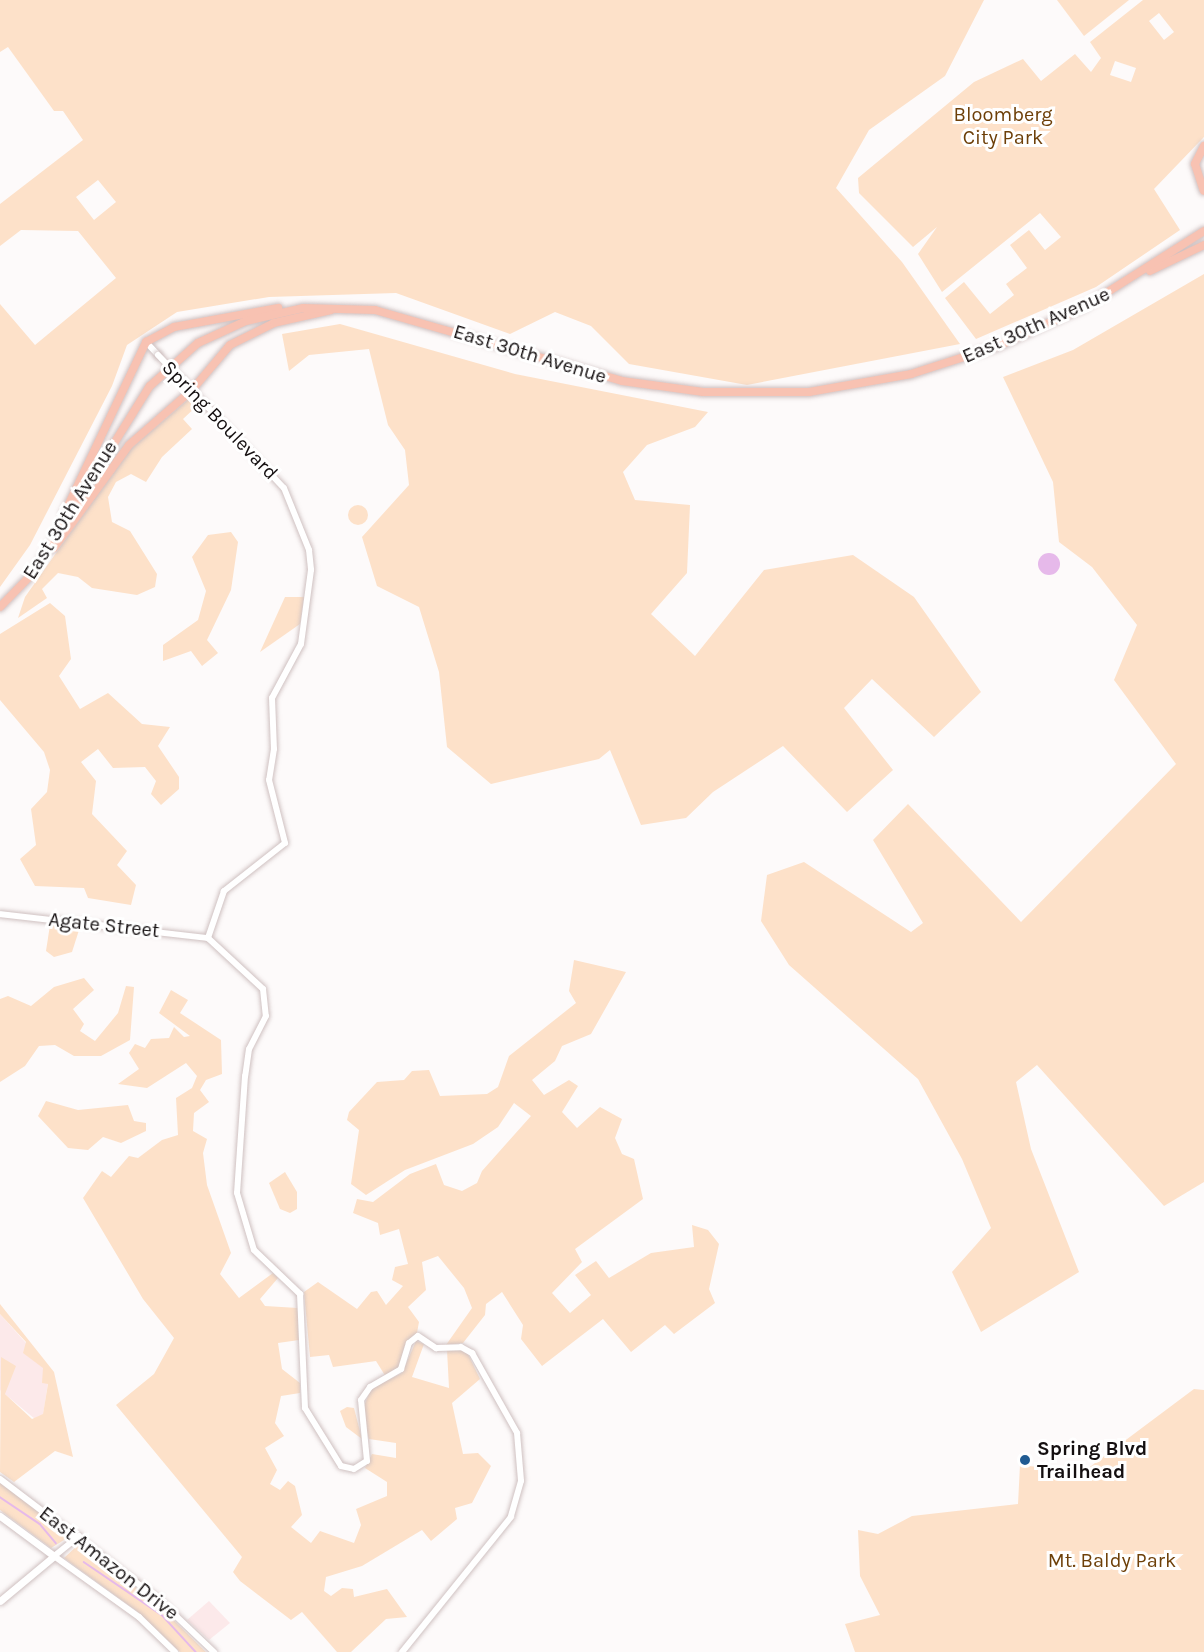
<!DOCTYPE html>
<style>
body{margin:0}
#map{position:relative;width:1204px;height:1652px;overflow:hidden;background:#fdfafa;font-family:Karla,sans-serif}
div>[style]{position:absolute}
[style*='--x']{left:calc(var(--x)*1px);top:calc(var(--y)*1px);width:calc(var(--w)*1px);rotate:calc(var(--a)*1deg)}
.built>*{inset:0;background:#fce9ea}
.green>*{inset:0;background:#fde1c9}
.round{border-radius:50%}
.water>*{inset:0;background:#e6b9ea}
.stream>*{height:1.5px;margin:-0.75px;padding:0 0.75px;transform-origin:0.75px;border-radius:0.75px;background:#e6b9ea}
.roads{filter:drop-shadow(0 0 2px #cfc1c1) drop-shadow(0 0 2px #cfc1c1)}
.tertiary>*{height:6px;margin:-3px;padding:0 3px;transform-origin:3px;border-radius:3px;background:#fff}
.secondary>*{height:7px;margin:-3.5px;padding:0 3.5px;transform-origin:3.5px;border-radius:3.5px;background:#fff}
.primary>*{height:8px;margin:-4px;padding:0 4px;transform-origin:4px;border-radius:4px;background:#f8c2b2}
.bridges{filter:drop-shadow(0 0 2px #cfc1c1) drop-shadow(0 0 2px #cfc1c1)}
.tertiary-bridge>*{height:6px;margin:-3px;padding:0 3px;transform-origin:3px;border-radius:3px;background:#fff}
.dots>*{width:16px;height:16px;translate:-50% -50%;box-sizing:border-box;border:3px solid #fff;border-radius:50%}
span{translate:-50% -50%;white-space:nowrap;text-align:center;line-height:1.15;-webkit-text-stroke:6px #fff;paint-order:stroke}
.park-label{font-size:20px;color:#6d3f08}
.street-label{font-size:20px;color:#140f10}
.poi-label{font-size:20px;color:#140f10;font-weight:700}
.left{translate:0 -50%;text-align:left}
</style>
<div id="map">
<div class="built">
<div style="clip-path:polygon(0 1314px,43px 1362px,48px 1383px,43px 1415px,35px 1419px,0 1390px)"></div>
<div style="clip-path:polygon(209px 1601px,230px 1623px,209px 1640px,187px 1620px)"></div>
</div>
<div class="green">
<div style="clip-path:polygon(evenodd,0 0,984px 0,945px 76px,869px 130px,836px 188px,902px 262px,960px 344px,747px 385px,629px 364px,591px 326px,555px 312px,510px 334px,396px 293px,269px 297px,177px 312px,127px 345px,112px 386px,30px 545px,0 587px,0 304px,35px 345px,116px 278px,78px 231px,21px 230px,0 246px,0 204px,83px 140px,63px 111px,54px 111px,8px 47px,0 52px,0 0,98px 180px,116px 202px,94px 220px,76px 197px,98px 180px)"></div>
<div style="clip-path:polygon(1057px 0,1129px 0,1084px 36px)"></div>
<div style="clip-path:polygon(evenodd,1143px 0,1204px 0,1204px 137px,1154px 189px,1180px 230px,1096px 287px,976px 339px,945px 298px,964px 282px,990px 314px,1014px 295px,1006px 284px,1027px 268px,1010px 245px,1029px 230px,1045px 250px,1061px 237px,1040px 213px,942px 292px,918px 254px,937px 227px,913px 247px,859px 193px,858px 178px,974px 82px,1023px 59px,1041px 81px,1075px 54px,1091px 72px,1101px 58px,1090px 42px,1143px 0,1159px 13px,1174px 32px,1164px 40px,1149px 21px,1159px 13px,1143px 0,1115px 61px,1136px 68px,1131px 82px,1110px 75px,1115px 61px)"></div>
<div style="clip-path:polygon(1204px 274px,1204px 1182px,1164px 1206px,1037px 1065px,1016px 1082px,1031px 1149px,1079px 1272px,981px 1332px,952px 1272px,991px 1228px,962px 1159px,918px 1079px,789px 965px,761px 921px,767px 875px,804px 862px,911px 932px,923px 923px,873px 840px,908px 804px,1021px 922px,1176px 764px,1114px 680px,1137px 625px,1092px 567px,1059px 542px,1053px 482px,1003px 377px,1073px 350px)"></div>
<div style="clip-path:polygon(340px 324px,515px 374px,708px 412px,695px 427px,647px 445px,623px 472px,635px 500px,690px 505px,687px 573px,651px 614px,695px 656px,764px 570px,853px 555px,914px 597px,981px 692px,934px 737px,872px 679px,844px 708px,893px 770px,847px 812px,783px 746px,713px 792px,686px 818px,641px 825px,610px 750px,599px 759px,491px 784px,447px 747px,439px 672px,419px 607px,377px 586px,362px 537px,409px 485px,405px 450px,388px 425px,369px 349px,309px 355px,289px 371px,282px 334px)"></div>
<div style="clip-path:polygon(191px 397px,199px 404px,183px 419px,192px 429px,162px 457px,146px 482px,131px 474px,116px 482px,108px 497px,112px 522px,130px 531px,157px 574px,155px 587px,137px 595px,92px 588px,78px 577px,58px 573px,42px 589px,47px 598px,18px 618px,25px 597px,128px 451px)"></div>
<div class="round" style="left:348px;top:505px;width:20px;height:20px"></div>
<div style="clip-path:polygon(231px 532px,238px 542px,231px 590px,207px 640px,218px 653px,202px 666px,191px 651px,163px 661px,163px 645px,198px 620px,206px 591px,192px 557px,208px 535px)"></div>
<div style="clip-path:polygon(285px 597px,304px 597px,300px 624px,260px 652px)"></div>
<div style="clip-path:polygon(50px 603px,65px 616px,71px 659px,59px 676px,80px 709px,108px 693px,142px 724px,170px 727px,158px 746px,179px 777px,179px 789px,161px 805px,151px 794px,156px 781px,145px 767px,113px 768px,98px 749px,81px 762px,96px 781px,92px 814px,127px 851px,117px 865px,136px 885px,131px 905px,88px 898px,84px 888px,35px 886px,20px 859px,36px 845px,31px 809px,47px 792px,50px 770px,44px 752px,0 700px,0 634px)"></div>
<div style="clip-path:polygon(50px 925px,80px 927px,72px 952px,54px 957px,46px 951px)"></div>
<div style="clip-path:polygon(574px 960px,626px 972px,591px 1034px,562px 1046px,555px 1061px,532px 1080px,544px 1095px,569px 1080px,578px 1086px,562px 1112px,577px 1128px,600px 1107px,622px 1119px,615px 1138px,622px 1154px,634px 1159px,643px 1199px,575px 1249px,582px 1262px,552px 1293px,570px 1313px,591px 1295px,575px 1275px,596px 1261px,609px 1278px,651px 1253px,694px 1247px,692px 1225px,708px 1230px,719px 1244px,709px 1289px,715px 1303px,674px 1334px,665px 1325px,631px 1352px,603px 1319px,542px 1366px,521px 1339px,523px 1325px,502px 1292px,486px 1304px,485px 1315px,463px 1343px,446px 1345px,472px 1308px,464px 1288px,438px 1256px,422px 1262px,426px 1290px,408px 1307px,419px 1322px,417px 1333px,406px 1342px,398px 1369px,386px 1377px,376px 1361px,333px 1367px,329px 1355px,310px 1357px,304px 1292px,318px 1282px,357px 1309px,371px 1292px,377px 1291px,386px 1305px,403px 1286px,392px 1280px,395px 1267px,408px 1264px,399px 1229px,380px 1235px,378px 1223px,353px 1213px,357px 1199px,373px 1202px,410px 1174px,436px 1164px,444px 1185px,462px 1191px,477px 1183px,482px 1171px,531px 1116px,514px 1103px,498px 1127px,473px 1144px,405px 1170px,366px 1195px,351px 1184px,359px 1130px,347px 1120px,349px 1112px,377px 1082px,404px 1080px,412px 1071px,429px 1070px,440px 1096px,487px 1094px,498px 1087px,509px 1056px,576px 1003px,569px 991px)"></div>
<div style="clip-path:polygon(84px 978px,94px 990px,73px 1009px,84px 1024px,80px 1031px,95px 1041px,118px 1013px,126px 986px,134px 987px,130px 1040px,101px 1056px,74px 1056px,55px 1045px,39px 1046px,25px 1066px,0 1082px,0 999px,8px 996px,31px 1006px,54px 987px)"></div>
<div style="clip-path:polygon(171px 990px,188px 1000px,180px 1013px,221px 1040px,222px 1074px,206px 1080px,200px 1090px,209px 1102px,194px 1113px,193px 1131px,207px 1139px,203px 1153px,207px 1185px,231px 1253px,220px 1274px,239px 1298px,273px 1273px,278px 1278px,260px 1299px,265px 1306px,298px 1308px,299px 1340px,278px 1343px,282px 1369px,300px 1383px,300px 1393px,281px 1396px,275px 1423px,284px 1436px,265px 1448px,277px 1470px,270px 1484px,280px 1490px,288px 1481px,295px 1486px,302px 1515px,291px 1527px,311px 1543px,320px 1531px,354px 1543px,361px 1525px,356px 1509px,387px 1496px,387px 1482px,365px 1468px,372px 1454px,396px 1458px,396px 1443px,369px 1439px,361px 1413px,371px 1389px,402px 1373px,416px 1341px,424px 1344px,412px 1377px,449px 1388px,447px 1350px,457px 1349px,467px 1352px,480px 1379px,452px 1403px,463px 1454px,478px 1453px,491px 1466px,472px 1503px,455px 1508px,457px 1519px,431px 1541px,422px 1530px,362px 1566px,326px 1577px,324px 1591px,331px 1596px,342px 1588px,353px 1589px,354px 1597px,387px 1589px,407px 1617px,386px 1619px,351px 1652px,337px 1652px,302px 1612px,291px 1620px,240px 1581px,233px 1572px,242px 1557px,116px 1405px,154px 1374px,174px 1338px,143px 1299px,83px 1198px,102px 1171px,111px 1177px,129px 1156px,138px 1158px,162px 1140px,178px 1135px,176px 1098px,192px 1088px,197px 1076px,186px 1063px,147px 1088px,118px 1084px,139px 1069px,129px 1053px,135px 1044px,145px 1048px,151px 1039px,169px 1038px,174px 1027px,184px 1037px,190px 1036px,159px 1013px)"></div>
<div style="clip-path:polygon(46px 1101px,78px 1110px,128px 1105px,134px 1121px,146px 1123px,146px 1131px,121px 1143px,103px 1137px,88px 1150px,68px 1148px,38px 1116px)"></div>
<div style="clip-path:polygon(285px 1172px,297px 1192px,297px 1209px,290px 1213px,280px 1209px,269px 1183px)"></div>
<div style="clip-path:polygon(0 1304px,54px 1372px,73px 1457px,55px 1451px,14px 1482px,0 1472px,1px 1357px,16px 1366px,5px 1394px,32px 1419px,43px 1414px,48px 1384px,42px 1383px,43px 1368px,23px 1353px,26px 1342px,0 1314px)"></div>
<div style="clip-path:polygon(1194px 1389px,1204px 1390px,1204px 1652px,855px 1652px,845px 1624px,880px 1615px,860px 1576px,858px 1530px,878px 1534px,912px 1516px,1018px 1504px,1020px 1465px,1083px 1472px)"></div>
<div style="clip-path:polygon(347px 1407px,354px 1408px,362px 1439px,346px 1427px,340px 1411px)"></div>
<div style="clip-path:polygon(0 1483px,67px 1534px,69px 1537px,51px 1548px,0 1510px)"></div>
<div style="clip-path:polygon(78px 1545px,153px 1600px,206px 1652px,180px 1652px,138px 1612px,64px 1558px)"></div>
</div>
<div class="water">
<div class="round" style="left:1038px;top:553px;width:22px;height:22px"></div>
</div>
<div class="stream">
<div style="--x:0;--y:1497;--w:48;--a:34"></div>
<div style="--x:40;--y:1524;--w:25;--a:50"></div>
<div style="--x:84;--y:1562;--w:94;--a:34.2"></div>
<div style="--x:162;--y:1615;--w:50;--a:47.4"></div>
</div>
<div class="roads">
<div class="tertiary">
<div style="--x:146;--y:342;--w:18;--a:47"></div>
<div style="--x:183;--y:381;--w:147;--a:46.7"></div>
<div style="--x:284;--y:488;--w:67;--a:68"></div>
<div style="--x:309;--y:550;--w:20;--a:84"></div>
<div style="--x:311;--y:570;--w:75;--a:97.7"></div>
<div style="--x:301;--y:644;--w:61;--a:118.2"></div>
<div style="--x:272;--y:698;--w:51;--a:87.8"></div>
<div style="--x:274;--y:749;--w:31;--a:99"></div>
<div style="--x:269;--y:780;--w:65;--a:75.7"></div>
<div style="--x:285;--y:843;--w:78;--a:141.8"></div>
<div style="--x:224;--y:891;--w:50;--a:108.8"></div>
<div style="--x:0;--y:914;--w:209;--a:6.6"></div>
<div style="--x:208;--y:938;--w:75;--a:42.8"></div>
<div style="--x:263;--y:989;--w:27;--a:84"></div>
<div style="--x:266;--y:1016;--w:37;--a:117"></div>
<div style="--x:249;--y:1049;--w:27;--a:98"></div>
<div style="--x:245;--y:1076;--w:117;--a:93.9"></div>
<div style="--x:237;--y:1193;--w:59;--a:73.4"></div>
<div style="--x:254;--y:1250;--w:64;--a:43.7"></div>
<div style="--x:300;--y:1294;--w:114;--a:87.5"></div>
<div style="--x:305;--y:1408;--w:68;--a:58.2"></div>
<div style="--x:341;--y:1466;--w:13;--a:13"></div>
<div style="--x:354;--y:1469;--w:15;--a:-32"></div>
<div style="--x:367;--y:1461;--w:61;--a:-95.6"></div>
<div style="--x:361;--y:1400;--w:16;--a:-55"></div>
<div style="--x:370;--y:1387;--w:36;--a:-30"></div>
<div style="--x:401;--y:1369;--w:27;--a:-73"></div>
<div style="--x:409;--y:1343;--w:11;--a:-38"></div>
<div style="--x:418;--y:1336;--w:22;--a:34"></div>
<div style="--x:436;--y:1348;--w:25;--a:-2"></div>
<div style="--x:461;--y:1347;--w:13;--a:29"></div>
<div style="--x:472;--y:1353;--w:92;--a:60.6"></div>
<div style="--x:517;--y:1433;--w:48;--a:85.2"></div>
<div style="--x:521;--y:1481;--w:37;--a:106"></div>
<div style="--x:511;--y:1517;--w:174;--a:128.9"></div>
<div style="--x:0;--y:1479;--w:197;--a:37.2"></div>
<div style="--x:157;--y:1598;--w:79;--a:43.5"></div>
<div style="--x:79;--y:1536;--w:32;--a:141"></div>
<div style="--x:54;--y:1556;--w:105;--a:35.7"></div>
<div style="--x:139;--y:1617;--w:50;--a:44.2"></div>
</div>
<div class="secondary">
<div style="--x:0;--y:1516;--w:67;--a:36.5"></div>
<div style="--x:54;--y:1556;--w:70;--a:140.2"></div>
</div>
<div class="primary">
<div style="--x:1204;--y:146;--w:20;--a:117"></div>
<div style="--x:1195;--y:164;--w:28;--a:72"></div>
<div style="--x:1150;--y:271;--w:60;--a:-25.7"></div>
<div style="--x:64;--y:514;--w:191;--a:-64.5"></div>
<div style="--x:146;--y:342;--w:32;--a:-28"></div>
<div style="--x:174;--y:327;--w:106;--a:-10.4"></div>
<div style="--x:54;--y:548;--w:127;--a:-53.9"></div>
<div style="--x:129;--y:445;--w:84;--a:-41.1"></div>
<div style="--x:192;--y:390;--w:59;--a:-49.8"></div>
<div style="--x:230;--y:345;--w:49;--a:-26.6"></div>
<div style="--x:274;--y:323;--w:58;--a:-12.8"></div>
<div style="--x:0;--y:607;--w:49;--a:-45.8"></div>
<div style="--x:34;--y:572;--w:219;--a:-58.1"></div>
<div style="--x:150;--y:386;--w:64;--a:-41.9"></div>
<div style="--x:198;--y:343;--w:53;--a:-24.6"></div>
<div style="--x:246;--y:321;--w:58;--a:-12.8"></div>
<div style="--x:303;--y:308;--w:72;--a:1.6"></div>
<div style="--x:375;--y:310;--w:257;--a:16"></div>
<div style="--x:622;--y:381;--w:82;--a:7.7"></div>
<div style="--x:703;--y:392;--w:106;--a:0"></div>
<div style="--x:809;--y:392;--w:104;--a:-10"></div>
<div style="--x:911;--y:374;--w:91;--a:-17.8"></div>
<div style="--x:998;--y:346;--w:94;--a:-24.4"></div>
<div style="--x:1084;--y:307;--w:142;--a:-32.3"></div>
</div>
</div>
<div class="bridges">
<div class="tertiary-bridge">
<div style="--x:158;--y:355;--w:36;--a:46"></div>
</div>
</div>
<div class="dots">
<div style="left:1025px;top:1460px;background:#215b92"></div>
</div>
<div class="park-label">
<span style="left:1003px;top:126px">Bloomberg<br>City Park</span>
<span style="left:1112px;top:1560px">Mt. Baldy Park</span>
</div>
<div class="street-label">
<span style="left:1036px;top:325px;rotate:-24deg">East 30th Avenue</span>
<span style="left:530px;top:354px;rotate:17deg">East 30th Avenue</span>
<span style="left:220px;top:420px;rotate:46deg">Spring Boulevard</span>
<span style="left:70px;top:510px;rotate:-58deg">East 30th Avenue</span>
<span style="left:104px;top:925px;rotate:6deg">Agate Street</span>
<span style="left:109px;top:1563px;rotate:38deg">East Amazon Drive</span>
</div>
<div class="poi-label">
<span class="left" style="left:1037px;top:1460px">Spring Blvd<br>Trailhead</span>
</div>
</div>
